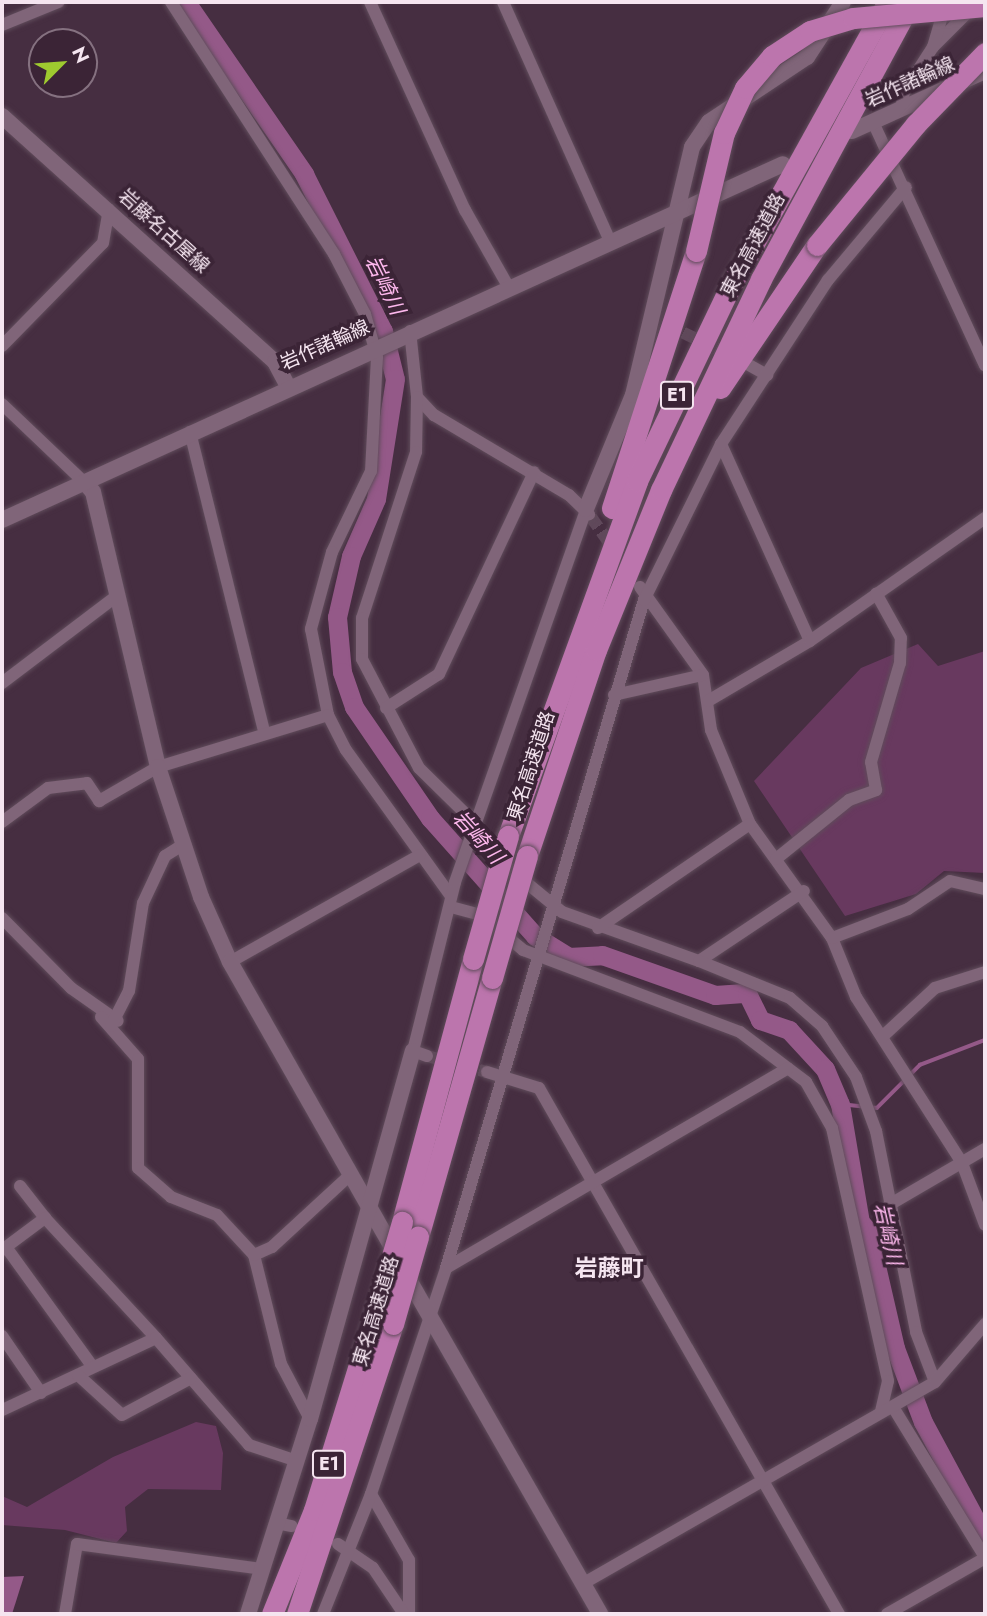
<!DOCTYPE html>
<meta charset="utf-8">
<style>
body{margin:0}
#map{position:relative;width:987px;height:1616px;overflow:hidden;background:#462e41;font-family:Jost,"Noto Sans JP",sans-serif}
div>[style]{position:absolute}
[style*='--x']{left:calc(var(--x)*1px);top:calc(var(--y)*1px);width:calc(var(--w)*1px);rotate:calc(var(--a)*1deg)}
.green>*{inset:0;background:#68395f}
.water>*{inset:0;background:#945988}
.stream>*{height:3.5px;margin:-1.75px;padding:0 1.75px;transform-origin:1.75px;border-radius:1.75px;background:#945988}
.river>*{height:19px;margin:-9.5px;padding:0 9.5px;transform-origin:9.5px;border-radius:9.5px;background:#945988}
.street-tunnel>*{height:12px;margin-top:-6px;transform-origin:0;background:repeating-linear-gradient(90deg,#60495b 0 12px,transparent 0 18px)}
.roads{filter:drop-shadow(0 0 2px #604c5b) drop-shadow(0 0 2px #604c5b)}
.street>*{height:12px;margin:-6px;padding:0 6px;transform-origin:6px;border-radius:6px;background:#806579}
.secondary>*{height:16px;margin:-8px;padding:0 8px;transform-origin:8px;border-radius:8px;background:#806579}
.highway>*{height:21px;margin:-10.5px;padding:0 10.5px;transform-origin:10.5px;border-radius:10.5px;background:#bc75ad}
.bridges{filter:drop-shadow(0 0 2px #604c5b) drop-shadow(0 0 2px #604c5b)}
.highway-bridge>*{height:21px;margin:-10.5px;padding:0 10.5px;transform-origin:10.5px;border-radius:10.5px;background:#bc75ad}
span{translate:-50% -50%;white-space:nowrap;text-align:center;line-height:1.15;-webkit-text-stroke:7px #3b2436;paint-order:stroke}
.shield-label span{padding:2px 5px;background:#3b2436;border:2px solid;border-radius:5px;-webkit-text-stroke-width:0}
.shield-label{font-size:18px;color:#f5e5f0;font-weight:700}
.street-label{font-size:19px;color:#f5e5f0}
.water-label{font-size:21px;color:#fdb8ed;font-style:italic}
.quarter-label{font-size:23px;color:#f5e5f0;font-weight:700}
.frame{position:absolute;inset:0;border:4px solid #f5e5f0;pointer-events:none}
.north{position:absolute;left:28px;top:28px;width:70px;height:70px;box-sizing:border-box;background:#3b2436;border:2px solid #857180;border-radius:50%;rotate:65deg;font-size:19px;font-weight:700;line-height:28px;text-align:center;color:#f5e5f0}
.north::after{content:'';display:block;margin:auto;width:24px;height:32px;background:#9eca2f;clip-path:polygon(50% 0,100% 100%,50% 72%,0 100%)}
</style>
<div id="map">
<div class="green">
<div style="clip-path:polygon(918px 644px,938px 666px,985px 651px,985px 873px,944px 871px,916px 894px,845px 916px,754px 781px,861px 668px)"></div>
<div style="clip-path:polygon(196px 1422px,216px 1426px,223px 1453px,221px 1490px,148px 1489px,125px 1507px,127px 1531px,116px 1543px,65px 1530px,2px 1525px,2px 1496px,27px 1507px,113px 1457px)"></div>
</div>
<div class="water">
<div style="clip-path:polygon(24px 1576px,12px 1614px,2px 1614px,2px 1577px)"></div>
</div>
<div class="stream">
<div style="--x:840;--y:1104;--w:37;--a:6"></div>
<div style="--x:877;--y:1108;--w:61;--a:-45"></div>
<div style="--x:920;--y:1065;--w:70;--a:-21"></div>
</div>
<div class="river">
<div style="--x:186;--y:2;--w:209;--a:55.5"></div>
<div style="--x:304;--y:174;--w:176;--a:63.3"></div>
<div style="--x:383;--y:331;--w:49;--a:76"></div>
<div style="--x:395;--y:379;--w:121;--a:99"></div>
<div style="--x:376;--y:499;--w:62;--a:113.7"></div>
<div style="--x:351;--y:556;--w:63;--a:102.9"></div>
<div style="--x:337;--y:617;--w:55;--a:84.8"></div>
<div style="--x:342;--y:672;--w:37;--a:71"></div>
<div style="--x:354;--y:707;--w:135;--a:55.6"></div>
<div style="--x:430;--y:818;--w:158;--a:48.3"></div>
<div style="--x:535;--y:936;--w:39;--a:32"></div>
<div style="--x:568;--y:957;--w:34;--a:-3"></div>
<div style="--x:602;--y:955;--w:120;--a:19.5"></div>
<div style="--x:715;--y:995;--w:32;--a:-4"></div>
<div style="--x:747;--y:993;--w:30;--a:64"></div>
<div style="--x:760;--y:1020;--w:31;--a:19"></div>
<div style="--x:789;--y:1030;--w:53;--a:47.3"></div>
<div style="--x:825;--y:1069;--w:38;--a:67"></div>
<div style="--x:840;--y:1104;--w:120;--a:80.4"></div>
<div style="--x:860;--y:1222;--w:12;--a:48"></div>
<div style="--x:868;--y:1231;--w:120;--a:77"></div>
<div style="--x:895;--y:1348;--w:79;--a:69.3"></div>
<div style="--x:923;--y:1422;--w:131;--a:61.7"></div>
</div>
<div class="street-tunnel">
<div style="--x:667;--y:325;--w:70;--a:25.5"></div>
<div style="--x:591;--y:517;--w:70;--a:54.9"></div>
<div style="--x:427;--y:1056;--w:62;--a:14.9"></div>
</div>
<div class="roads">
<div class="street">
<div style="--x:171;--y:2;--w:300;--a:57.1"></div>
<div style="--x:334;--y:254;--w:68;--a:62.7"></div>
<div style="--x:365;--y:314;--w:45;--a:74.4"></div>
<div style="--x:377;--y:357;--w:114;--a:93"></div>
<div style="--x:371;--y:471;--w:90;--a:115.7"></div>
<div style="--x:332;--y:552;--w:80;--a:105.3"></div>
<div style="--x:311;--y:629;--w:88;--a:78.8"></div>
<div style="--x:370;--y:2;--w:229;--a:65.5"></div>
<div style="--x:465;--y:210;--w:87;--a:60.5"></div>
<div style="--x:503;--y:2;--w:260;--a:65.9"></div>
<div style="--x:2;--y:25;--w:61;--a:-22.3"></div>
<div style="--x:933;--y:47;--w:58;--a:-45"></div>
<div style="--x:901;--y:109;--w:17;--a:-80"></div>
<div style="--x:904;--y:92;--w:54;--a:-57.2"></div>
<div style="--x:933;--y:47;--w:43;--a:-73.7"></div>
<div style="--x:873;--y:122;--w:268;--a:65.3"></div>
<div style="--x:410;--y:331;--w:66;--a:83.9"></div>
<div style="--x:417;--y:397;--w:25;--a:47"></div>
<div style="--x:434;--y:415;--w:157;--a:30.7"></div>
<div style="--x:569;--y:495;--w:28;--a:44"></div>
<div style="--x:2;--y:346;--w:144;--a:-45.6"></div>
<div style="--x:103;--y:243;--w:34;--a:-80"></div>
<div style="--x:749;--y:365;--w:21;--a:29"></div>
<div style="--x:417;--y:397;--w:55;--a:91"></div>
<div style="--x:416;--y:452;--w:175;--a:108"></div>
<div style="--x:362;--y:618;--w:41;--a:90"></div>
<div style="--x:362;--y:659;--w:123;--a:62.4"></div>
<div style="--x:419;--y:768;--w:78;--a:44.5"></div>
<div style="--x:2;--y:404;--w:113;--a:43.6"></div>
<div style="--x:190;--y:432;--w:307;--a:76.1"></div>
<div style="--x:721;--y:444;--w:216;--a:65.7"></div>
<div style="--x:640;--y:587;--w:108;--a:54.4"></div>
<div style="--x:703;--y:675;--w:56;--a:81.7"></div>
<div style="--x:711;--y:730;--w:102;--a:67.5"></div>
<div style="--x:750;--y:824;--w:140;--a:54.3"></div>
<div style="--x:832;--y:938;--w:64;--a:67.9"></div>
<div style="--x:856;--y:997;--w:197;--a:57.4"></div>
<div style="--x:962;--y:1163;--w:66;--a:69.6"></div>
<div style="--x:2;--y:683;--w:146;--a:-37.2"></div>
<div style="--x:614;--y:695;--w:91;--a:-12.7"></div>
<div style="--x:708;--y:701;--w:118;--a:-30.5"></div>
<div style="--x:810;--y:641;--w:214;--a:-35.1"></div>
<div style="--x:386;--y:708;--w:63;--a:-32.7"></div>
<div style="--x:439;--y:674;--w:223;--a:-64.8"></div>
<div style="--x:2;--y:822;--w:57;--a:-36.5"></div>
<div style="--x:48;--y:788;--w:39;--a:-7"></div>
<div style="--x:87;--y:783;--w:22;--a:56"></div>
<div style="--x:99;--y:801;--w:68;--a:-30"></div>
<div style="--x:158;--y:767;--w:178;--a:-17"></div>
<div style="--x:328;--y:715;--w:39;--a:63"></div>
<div style="--x:346;--y:750;--w:180;--a:54.3"></div>
<div style="--x:473;--y:829;--w:28;--a:55"></div>
<div style="--x:489;--y:852;--w:94;--a:39.4"></div>
<div style="--x:562;--y:912;--w:145;--a:19.7"></div>
<div style="--x:699;--y:961;--w:126;--a:-33.7"></div>
<div style="--x:776;--y:859;--w:94;--a:-38.9"></div>
<div style="--x:849;--y:800;--w:29;--a:-20"></div>
<div style="--x:876;--y:790;--w:28;--a:-100"></div>
<div style="--x:871;--y:762;--w:103;--a:-73.7"></div>
<div style="--x:900;--y:663;--w:25;--a:-88"></div>
<div style="--x:901;--y:638;--w:51;--a:-119.1"></div>
<div style="--x:451;--y:907;--w:31;--a:15"></div>
<div style="--x:481;--y:915;--w:55;--a:39.8"></div>
<div style="--x:523;--y:950;--w:232;--a:20.7"></div>
<div style="--x:740;--y:1032;--w:83;--a:37.1"></div>
<div style="--x:806;--y:1082;--w:53;--a:60.5"></div>
<div style="--x:832;--y:1128;--w:259;--a:77.5"></div>
<div style="--x:888;--y:1381;--w:31;--a:103"></div>
<div style="--x:2;--y:918;--w:98;--a:45.4"></div>
<div style="--x:71;--y:988;--w:57;--a:35.1"></div>
<div style="--x:598;--y:928;--w:184;--a:-34.4"></div>
<div style="--x:832;--y:938;--w:81;--a:-20.9"></div>
<div style="--x:908;--y:909;--w:50;--a:-33.7"></div>
<div style="--x:950;--y:881;--w:36;--a:13"></div>
<div style="--x:699;--y:961;--w:98;--a:22.1"></div>
<div style="--x:790;--y:998;--w:43;--a:41.2"></div>
<div style="--x:822;--y:1026;--w:61;--a:56.3"></div>
<div style="--x:856;--y:1077;--w:58;--a:69.7"></div>
<div style="--x:876;--y:1131;--w:205;--a:78.7"></div>
<div style="--x:916;--y:1332;--w:53;--a:69.2"></div>
<div style="--x:230;--y:962;--w:218;--a:-29.4"></div>
<div style="--x:101;--y:1017;--w:56;--a:48.6"></div>
<div style="--x:138;--y:1059;--w:109;--a:90"></div>
<div style="--x:138;--y:1168;--w:44;--a:41.3"></div>
<div style="--x:171;--y:1197;--w:49;--a:21.4"></div>
<div style="--x:217;--y:1215;--w:54;--a:47.2"></div>
<div style="--x:254;--y:1255;--w:112;--a:76.1"></div>
<div style="--x:281;--y:1364;--w:62;--a:62.2"></div>
<div style="--x:111;--y:1026;--w:39;--a:-63"></div>
<div style="--x:129;--y:991;--w:89;--a:-81"></div>
<div style="--x:143;--y:903;--w:52;--a:-64.9"></div>
<div style="--x:165;--y:856;--w:19;--a:-32"></div>
<div style="--x:882;--y:1037;--w:72;--a:-42.8"></div>
<div style="--x:935;--y:988;--w:52;--a:-17.7"></div>
<div style="--x:427;--y:1056;--w:15;--a:-160"></div>
<div style="--x:413;--y:1051;--w:174;--a:-76"></div>
<div style="--x:455;--y:882;--w:395;--a:-70.6"></div>
<div style="--x:487;--y:1072;--w:54;--a:17.1"></div>
<div style="--x:539;--y:1088;--w:606;--a:60.3"></div>
<div style="--x:20;--y:1186;--w:41;--a:52"></div>
<div style="--x:889;--y:1205;--w:111;--a:-30.3"></div>
<div style="--x:6;--y:1247;--w:148;--a:54.1"></div>
<div style="--x:2;--y:1250;--w:54;--a:-36.7"></div>
<div style="--x:45;--y:1218;--w:163;--a:47.2"></div>
<div style="--x:156;--y:1338;--w:170;--a:154.9"></div>
<div style="--x:254;--y:1255;--w:20;--a:-24"></div>
<div style="--x:272;--y:1247;--w:106;--a:-42.7"></div>
<div style="--x:446;--y:1268;--w:396;--a:-30.3"></div>
<div style="--x:2;--y:1336;--w:69;--a:55.6"></div>
<div style="--x:156;--y:1338;--w:142;--a:49"></div>
<div style="--x:249;--y:1445;--w:51;--a:18.4"></div>
<div style="--x:78;--y:1375;--w:59;--a:42.3"></div>
<div style="--x:122;--y:1415;--w:78;--a:-28.2"></div>
<div style="--x:893;--y:1407;--w:176;--a:58.5"></div>
<div style="--x:371;--y:1494;--w:76;--a:60.1"></div>
<div style="--x:409;--y:1560;--w:54;--a:90"></div>
<div style="--x:276;--y:1523;--w:16;--a:11"></div>
<div style="--x:338;--y:1544;--w:42;--a:34.4"></div>
<div style="--x:373;--y:1568;--w:55;--a:56"></div>
<div style="--x:584;--y:1583;--w:404;--a:-29.8"></div>
<div style="--x:935;--y:1382;--w:77;--a:-49.2"></div>
<div style="--x:65;--y:1614;--w:71;--a:-80.3"></div>
<div style="--x:77;--y:1544;--w:186;--a:7.7"></div>
<div style="--x:323;--y:1614;--w:129;--a:-68.2"></div>
<div style="--x:371;--y:1494;--w:238;--a:-71.6"></div>
<div style="--x:446;--y:1268;--w:697;--a:-73.49"></div>
<div style="--x:644;--y:600;--w:174;--a:-63.7"></div>
<div style="--x:721;--y:444;--w:196;--a:-56.9"></div>
<div style="--x:828;--y:280;--w:121;--a:-50"></div>
<div style="--x:887;--y:1614;--w:113;--a:-29.7"></div>
</div>
<div class="secondary">
<div style="--x:2;--y:116;--w:367;--a:42"></div>
<div style="--x:275;--y:362;--w:26;--a:62"></div>
<div style="--x:852;--y:131;--w:146;--a:-24.3"></div>
<div style="--x:84;--y:482;--w:13;--a:48"></div>
<div style="--x:93;--y:492;--w:283;--a:76.7"></div>
<div style="--x:158;--y:767;--w:137;--a:71.7"></div>
<div style="--x:201;--y:897;--w:71;--a:66"></div>
<div style="--x:230;--y:962;--w:335;--a:60.4"></div>
<div style="--x:586;--y:509;--w:123;--a:-67.6"></div>
<div style="--x:633;--y:395;--w:255;--a:-76.6"></div>
<div style="--x:692;--y:147;--w:30;--a:-56"></div>
<div style="--x:709;--y:122;--w:118;--a:-33.6"></div>
<div style="--x:807;--y:57;--w:66;--a:-56.8"></div>
<div style="--x:2;--y:520;--w:858;--a:-24.5"></div>
<div style="--x:405;--y:1273;--w:393;--a:60.2"></div>
<div style="--x:248;--y:1614;--w:205;--a:-72.4"></div>
<div style="--x:310;--y:1419;--w:382;--a:-74.4"></div>
</div>
<div class="highway">
<div style="--x:720;--y:388;--w:173;--a:-55.9"></div>
<div style="--x:612;--y:508;--w:270;--a:-71.9"></div>
<div style="--x:508;--y:836;--w:378;--a:-70"></div>
<div style="--x:637;--y:481;--w:220;--a:-64.4"></div>
<div style="--x:732;--y:283;--w:321;--a:-61"></div>
<div style="--x:527;--y:856;--w:217;--a:-71.5"></div>
<div style="--x:596;--y:650;--w:173;--a:-67.9"></div>
<div style="--x:661;--y:490;--w:233;--a:-64.6"></div>
<div style="--x:761;--y:279;--w:315;--a:-61.6"></div>
<div style="--x:402;--y:1222;--w:272;--a:-74.9"></div>
<div style="--x:418;--y:1237;--w:269;--a:-74.1"></div>
<div style="--x:272;--y:1614;--w:112;--a:-68"></div>
<div style="--x:314;--y:1510;--w:209;--a:-72.8"></div>
<div style="--x:297;--y:1614;--w:305;--a:-71.7"></div>
</div>
</div>
<div class="bridges">
<div class="highway-bridge">
<div style="--x:817;--y:245;--w:156;--a:-50.7"></div>
<div style="--x:916;--y:124;--w:99;--a:-45.8"></div>
<div style="--x:696;--y:251;--w:121;--a:-76.7"></div>
<div style="--x:724;--y:133;--w:50;--a:-65"></div>
<div style="--x:745;--y:88;--w:42;--a:-49.8"></div>
<div style="--x:772;--y:56;--w:45;--a:-33.3"></div>
<div style="--x:810;--y:31;--w:45;--a:-16.8"></div>
<div style="--x:853;--y:18;--w:133;--a:-5.2"></div>
<div style="--x:473;--y:959;--w:128;--a:-74.1"></div>
<div style="--x:492;--y:978;--w:127;--a:-74"></div>
<div style="--x:376;--y:1310;--w:92;--a:-73.5"></div>
<div style="--x:393;--y:1324;--w:91;--a:-74"></div>
</div>
</div>
<div class="shield-label">
<span style="left:677px;top:395px">E1</span>
<span style="left:329px;top:1464px">E1</span>
</div>
<div class="street-label">
<span style="left:910px;top:82px;rotate:-24deg">岩作諸輪線</span>
<span style="left:164px;top:231px;rotate:42deg">岩藤名古屋線</span>
<span style="left:753px;top:245px;rotate:-62deg">東名高速道路</span>
<span style="left:325px;top:345px;rotate:-24deg">岩作諸輪線</span>
<span style="left:531px;top:766px;rotate:-72deg">東名高速道路</span>
<span style="left:376px;top:1311px;rotate:-73deg">東名高速道路</span>
</div>
<div class="water-label">
<span style="left:385px;top:285px;rotate:64deg">岩崎川</span>
<span style="left:478px;top:837px;rotate:48deg">岩崎川</span>
<span style="left:888px;top:1234px;rotate:77deg">岩崎川</span>
</div>
<div class="quarter-label">
<span style="left:609px;top:1268px">岩藤町</span>
</div>
<div class="frame"></div>
<div class="north">N</div>
</div>
